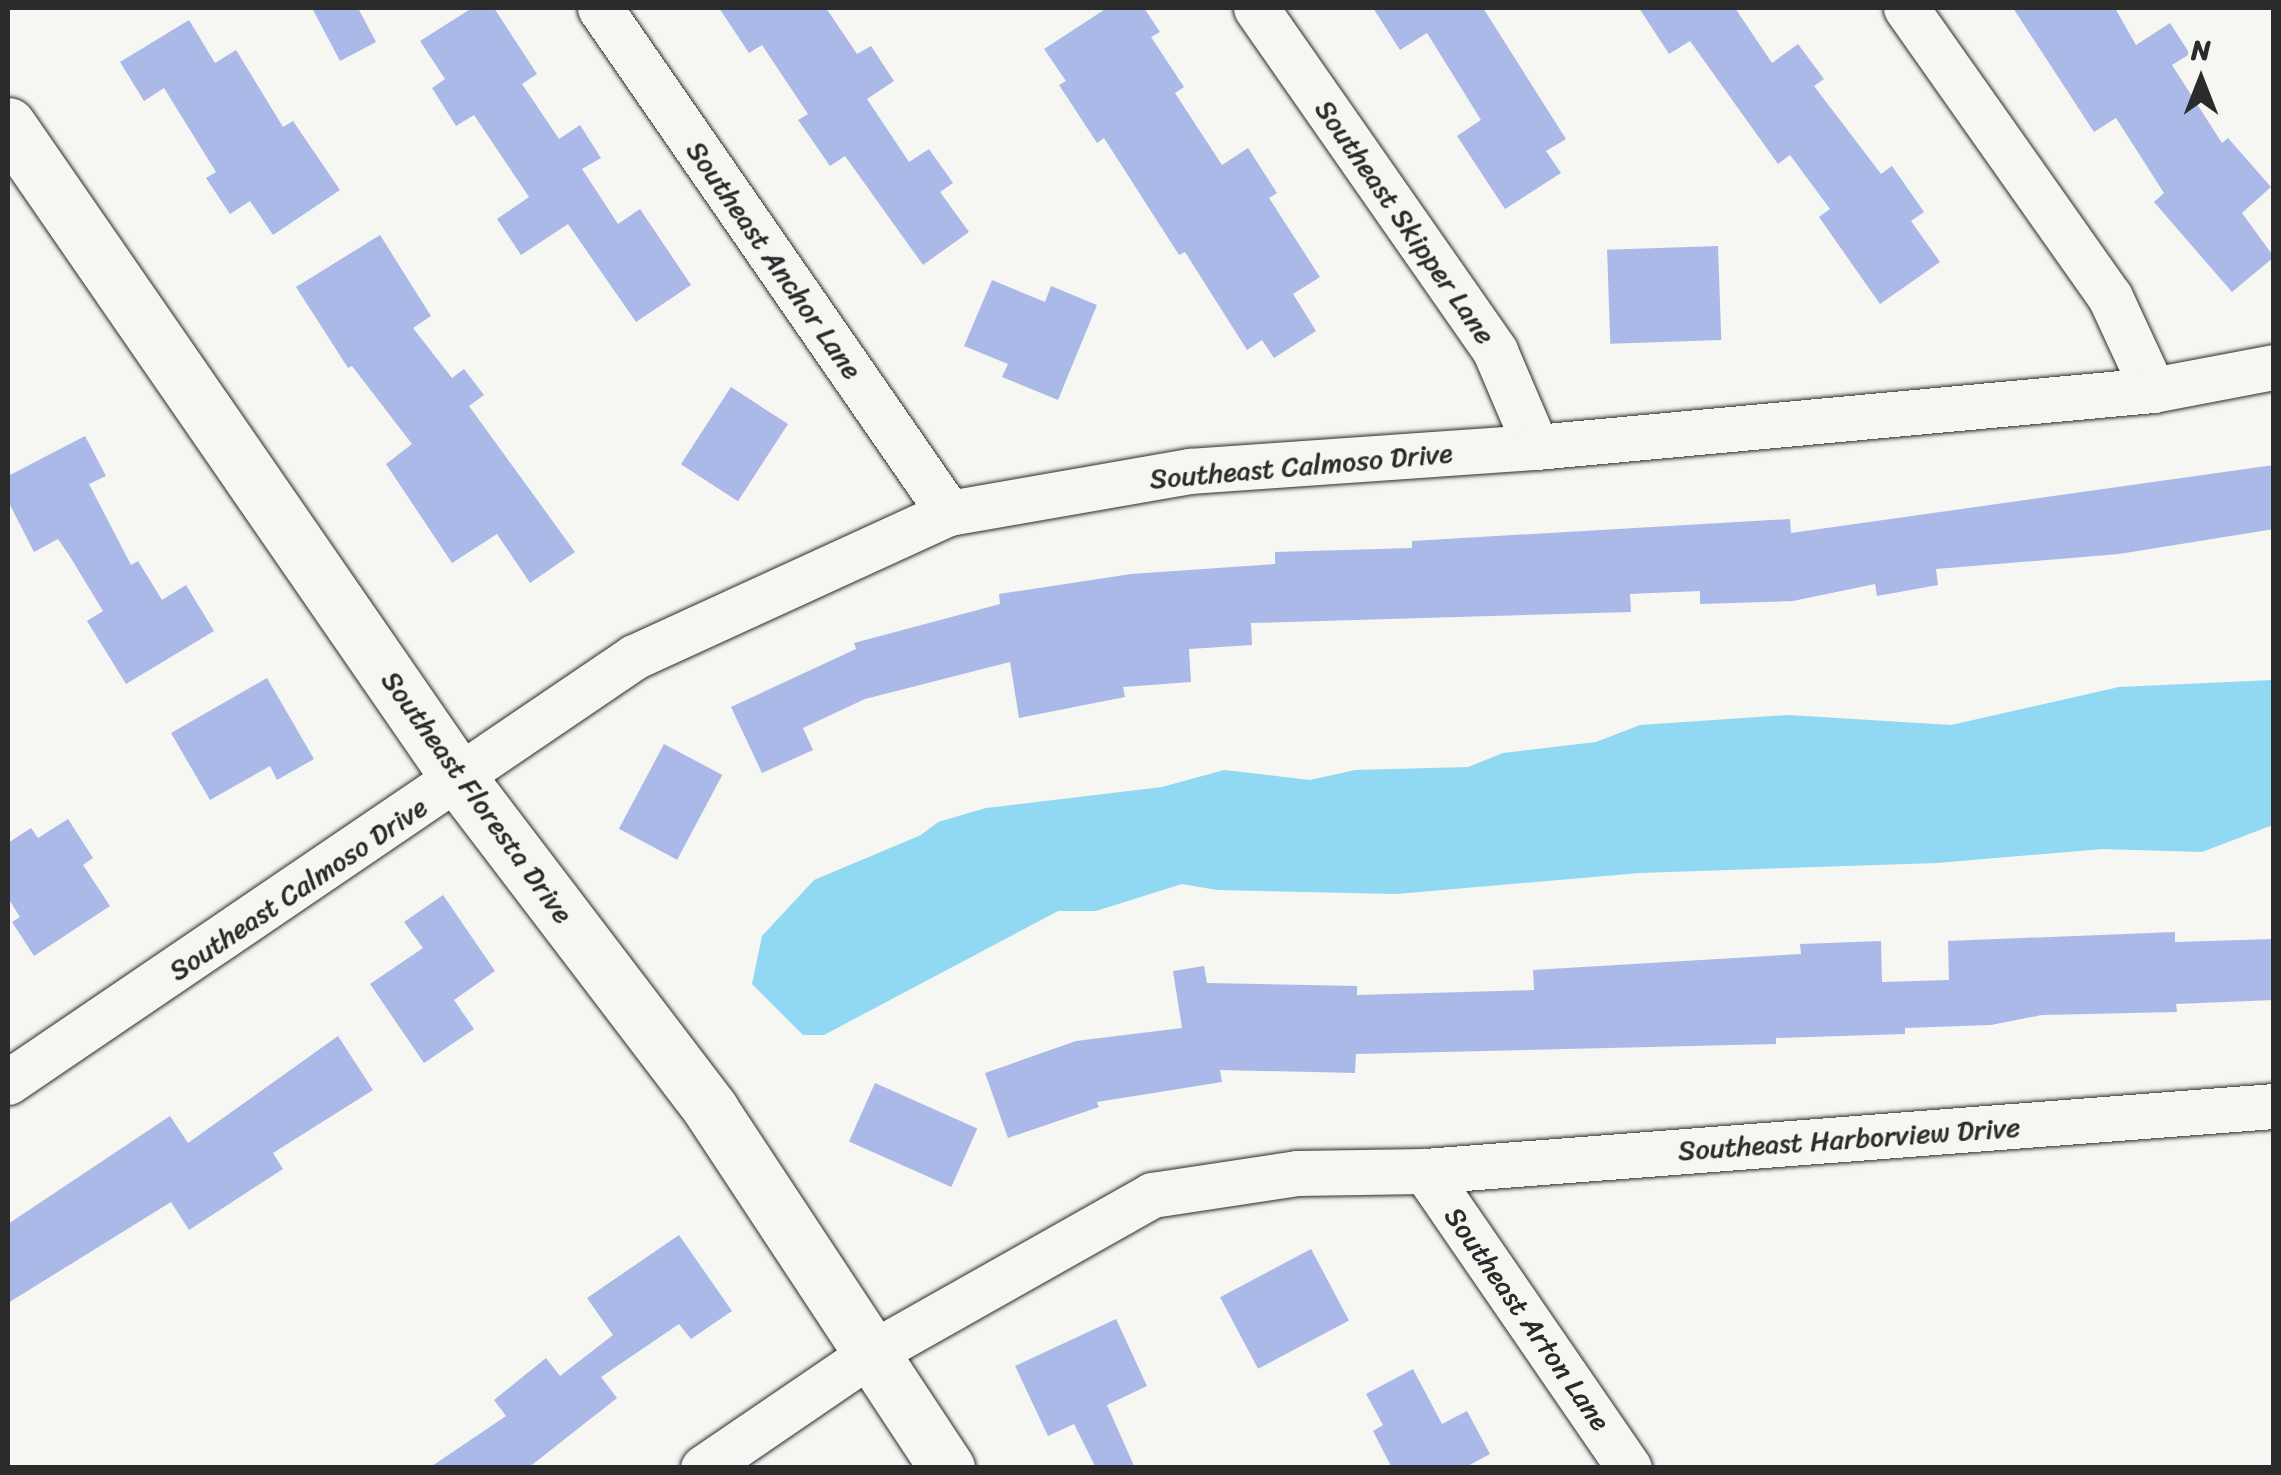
<!DOCTYPE html>
<style>
body{margin:0}
#map{position:relative;width:2281px;height:1475px;overflow:hidden;background:#f6f6f2;font-family:Sriracha,sans-serif}
div>[style]{position:absolute}
[style*='--x']{left:calc(var(--x)*1px);top:calc(var(--y)*1px);width:calc(var(--w)*1px);rotate:calc(var(--a)*1deg)}
.water>*{inset:0;background:#91d8f3}
.building>*{inset:0;background:#abb9e9;transform-origin:0 0}
.roads{filter:drop-shadow(0 0 2px #2b2b2b) drop-shadow(0 0 2px #2b2b2b)}
.minor>*{height:45px;margin:-22.5px;padding:0 22.5px;transform-origin:22.5px;border-radius:22.5px;background:#f6f6f2}
.tertiary>*{height:55px;margin:-27.5px;padding:0 27.5px;transform-origin:27.5px;border-radius:27.5px;background:#f6f6f2}
span{translate:-50% -50%;white-space:nowrap;text-align:center;line-height:1.15;-webkit-text-stroke:8px #f6f6f2;paint-order:stroke}
.street-label{font-size:28px;color:#2b2b2b}
.frame{position:absolute;inset:0;border:10px solid #2b2b2b;pointer-events:none}
.north{position:absolute;left:2151px;top:30px;width:100px;height:100px;-webkit-text-stroke:8px #f6f6f2;paint-order:stroke;rotate:0deg;font-size:28px;font-weight:700;line-height:40px;text-align:center;color:#2b2b2b}
.north::after{content:'';display:block;margin:auto;width:35px;height:45px;background:#2b2b2b;clip-path:polygon(50% 0,100% 100%,50% 72%,0 100%)}
</style>
<div id="map">
<div class="water">
<div style="clip-path:polygon(2273px 680px,2273px 825px,2202px 852px,2102px 849px,1937px 863px,1640px 873px,1396px 894px,1217px 890px,1182px 884px,1096px 911px,1058px 911px,824px 1035px,803px 1035px,752px 984px,762px 936px,814px 880px,921px 835px,938px 822px,986px 808px,1162px 787px,1224px 770px,1310px 780px,1355px 770px,1468px 767px,1503px 753px,1596px 742px,1640px 725px,1789px 715px,1951px 725px,2119px 687px)"></div>
</div>
<div class="building">
<div style="clip-path:polygon(312px 8px,358px 8px,376px 42px,340px 61px)"></div>
<div style="clip-path:polygon(472px 8px,494px 8px,537px 74px,522px 84px,559px 139px,580px 125px,601px 158px,582px 169px,618px 224px,640px 209px,691px 285px,636px 322px,568px 224px,521px 255px,497px 219px,529px 197px,474px 115px,456px 126px,432px 88px,445px 79px,420px 41px)"></div>
<div style="clip-path:polygon(719px 8px,826px 8px,857px 54px,871px 46px,894px 81px,867px 99px,909px 162px,929px 149px,953px 183px,940px 192px,969px 232px,923px 265px,845px 156px,830px 166px,798px 120px,808px 114px,762px 45px,749px 53px)"></div>
<div style="clip-path:polygon(1107px 8px,1144px 8px,1160px 32px,1151px 37px,1184px 87px,1175px 93px,1222px 165px,1248px 148px,1277px 193px,1269px 198px,1320px 277px,1293px 294px,1316px 331px,1274px 358px,1262px 340px,1247px 350px,1185px 252px,1179px 255px,1104px 138px,1097px 143px,1059px 85px,1066px 81px,1044px 49px)"></div>
<div style="clip-path:polygon(1373px 8px,1483px 8px,1566px 139px,1546px 151px,1561px 173px,1505px 209px,1457px 136px,1481px 120px,1427px 33px,1400px 50px)"></div>
<div style="clip-path:polygon(1639px 8px,1735px 8px,1772px 63px,1798px 44px,1824px 79px,1814px 86px,1881px 174px,1892px 166px,1924px 212px,1911px 221px,1940px 262px,1880px 304px,1819px 217px,1830px 209px,1790px 155px,1778px 164px,1690px 41px,1669px 54px)"></div>
<div style="clip-path:polygon(2013px 8px,2115px 8px,2136px 45px,2170px 23px,2190px 54px,2172px 65px,2222px 143px,2228px 138px,2271px 187px,2242px 213px,2274px 257px,2232px 292px,2154px 202px,2164px 193px,2116px 118px,2094px 132px)"></div>
<div style="clip-path:polygon(189px 20px,215px 63px,236px 50px,283px 127px,293px 121px,340px 190px,273px 235px,250px 201px,230px 214px,206px 178px,216px 172px,164px 88px,144px 101px,120px 62px)"></div>
<div style="clip-path:polygon(380px 235px,431px 316px,413px 328px,452px 378px,464px 369px,484px 395px,469px 406px,575px 552px,530px 583px,497px 534px,452px 563px,386px 464px,412px 444px,352px 366px,348px 368px,296px 287px)"></div>
<div style="left:1718px;top:246px;width:94px;height:111px;rotate:88deg"></div>
<div style="clip-path:polygon(992px 280px,1045px 302px,1051px 286px,1097px 305px,1058px 400px,1002px 377px,1008px 364px,964px 346px)"></div>
<div style="left:731px;top:387px;width:68px;height:92px;rotate:33deg"></div>
<div style="clip-path:polygon(85px 436px,106px 476px,89px 484px,131px 565px,138px 561px,162px 600px,186px 585px,214px 631px,126px 684px,87px 621px,103px 611px,69px 555px,58px 539px,34px 552px,8px 501px,8px 476px)"></div>
<div style="clip-path:polygon(2274px 465px,2274px 529px,2119px 554px,1936px 569px,1938px 585px,1877px 596px,1875px 584px,1793px 601px,1700px 604px,1700px 591px,1630px 594px,1631px 612px,1251px 623px,1252px 645px,1189px 649px,1191px 682px,1123px 687px,1125px 697px,1019px 718px,1010px 662px,865px 699px,803px 728px,813px 750px,762px 773px,731px 707px,856px 649px,854px 643px,1000px 604px,999px 594px,1131px 574px,1275px 564px,1275px 552px,1412px 548px,1412px 541px,1790px 519px,1791px 533px)"></div>
<div style="clip-path:polygon(267px 678px,314px 759px,277px 780px,270px 766px,210px 800px,171px 733px)"></div>
<div style="left:664px;top:744px;width:66px;height:96px;rotate:28deg"></div>
<div style="clip-path:polygon(68px 819px,93px 858px,83px 865px,110px 906px,34px 956px,12px 922px,20px 917px,8px 898px,8px 843px,31px 828px,38px 838px)"></div>
<div style="clip-path:polygon(443px 895px,495px 971px,454px 1000px,474px 1029px,424px 1063px,370px 984px,423px 948px,404px 922px)"></div>
<div style="clip-path:polygon(2175px 932px,2175px 942px,2274px 939px,2274px 1000px,2176px 1004px,2177px 1012px,2042px 1015px,1991px 1025px,1905px 1028px,1905px 1034px,1776px 1038px,1776px 1044px,1356px 1054px,1355px 1073px,1220px 1070px,1222px 1082px,1097px 1102px,1099px 1107px,1008px 1138px,985px 1073px,1076px 1041px,1182px 1028px,1173px 971px,1204px 966px,1207px 983px,1357px 986px,1357px 995px,1534px 990px,1533px 970px,1801px 954px,1800px 944px,1881px 941px,1882px 982px,1949px 980px,1948px 941px)"></div>
<div style="clip-path:polygon(338px 1036px,373px 1090px,273px 1153px,283px 1169px,189px 1230px,171px 1202px,8px 1303px,8px 1224px,170px 1116px,188px 1143px)"></div>
<div style="left:875px;top:1083px;width:112px;height:64px;rotate:24deg"></div>
<div style="clip-path:polygon(679px 1235px,732px 1311px,691px 1339px,679px 1324px,601px 1377px,617px 1398px,528px 1468px,429px 1468px,506px 1416px,494px 1400px,546px 1358px,560px 1376px,613px 1335px,587px 1298px)"></div>
<div style="left:1311px;top:1249px;width:81px;height:103px;rotate:62deg"></div>
<div style="clip-path:polygon(1116px 1319px,1147px 1386px,1107px 1405px,1135px 1468px,1096px 1468px,1074px 1424px,1048px 1436px,1015px 1366px)"></div>
<div style="clip-path:polygon(1413px 1369px,1442px 1424px,1467px 1411px,1490px 1454px,1464px 1468px,1392px 1468px,1373px 1431px,1383px 1425px,1366px 1394px)"></div>
</div>
<div class="roads">
<div class="minor">
<div style="--x:600;--y:8;--w:614;--a:55.35"></div>
<div style="--x:1256;--y:8;--w:418;--a:55.1"></div>
<div style="--x:1495;--y:351;--w:104;--a:66.9"></div>
<div style="--x:1906;--y:8;--w:354;--a:54.8"></div>
<div style="--x:2110;--y:297;--w:102;--a:65.2"></div>
<div style="--x:8;--y:1082;--w:757;--a:-34.17"></div>
<div style="--x:634;--y:657;--w:346;--a:-24.6"></div>
<div style="--x:949;--y:513;--w:245;--a:-9.9"></div>
<div style="--x:1190;--y:471;--w:347;--a:-4"></div>
<div style="--x:1536;--y:447;--w:620;--a:-5.28"></div>
<div style="--x:2153;--y:390;--w:123;--a:-10.8"></div>
<div style="--x:1425;--y:1171;--w:360;--a:55.5"></div>
<div style="--x:703;--y:1468;--w:202;--a:-34.3"></div>
<div style="--x:870;--y:1354;--w:324;--a:-29.4"></div>
<div style="--x:1152;--y:1195;--w:147;--a:-8.6"></div>
<div style="--x:1297;--y:1173;--w:128;--a:-0.9"></div>
<div style="--x:1425;--y:1171;--w:851;--a:-4.38"></div>
</div>
<div class="tertiary">
<div style="--x:8;--y:125;--w:796;--a:55.39"></div>
<div style="--x:460;--y:780;--w:415;--a:52.7"></div>
<div style="--x:711;--y:1110;--w:429;--a:56.6"></div>
</div>
</div>
<div class="street-label">
<span style="left:1405px;top:222px;rotate:55deg">Southeast Skipper Lane</span>
<span style="left:774px;top:260px;rotate:55deg">Southeast Anchor Lane</span>
<span style="left:1301px;top:466px;rotate:-5deg">Southeast Calmoso Drive</span>
<span style="left:477px;top:797px;rotate:54deg">Southeast Floresta Drive</span>
<span style="left:298px;top:889px;rotate:-34deg">Southeast Calmoso Drive</span>
<span style="left:1849px;top:1139px;rotate:-4deg">Southeast Harborview Drive</span>
<span style="left:1527px;top:1319px;rotate:55deg">Southeast Arton Lane</span>
</div>
<div class="frame"></div>
<div class="north">N</div>
</div>
